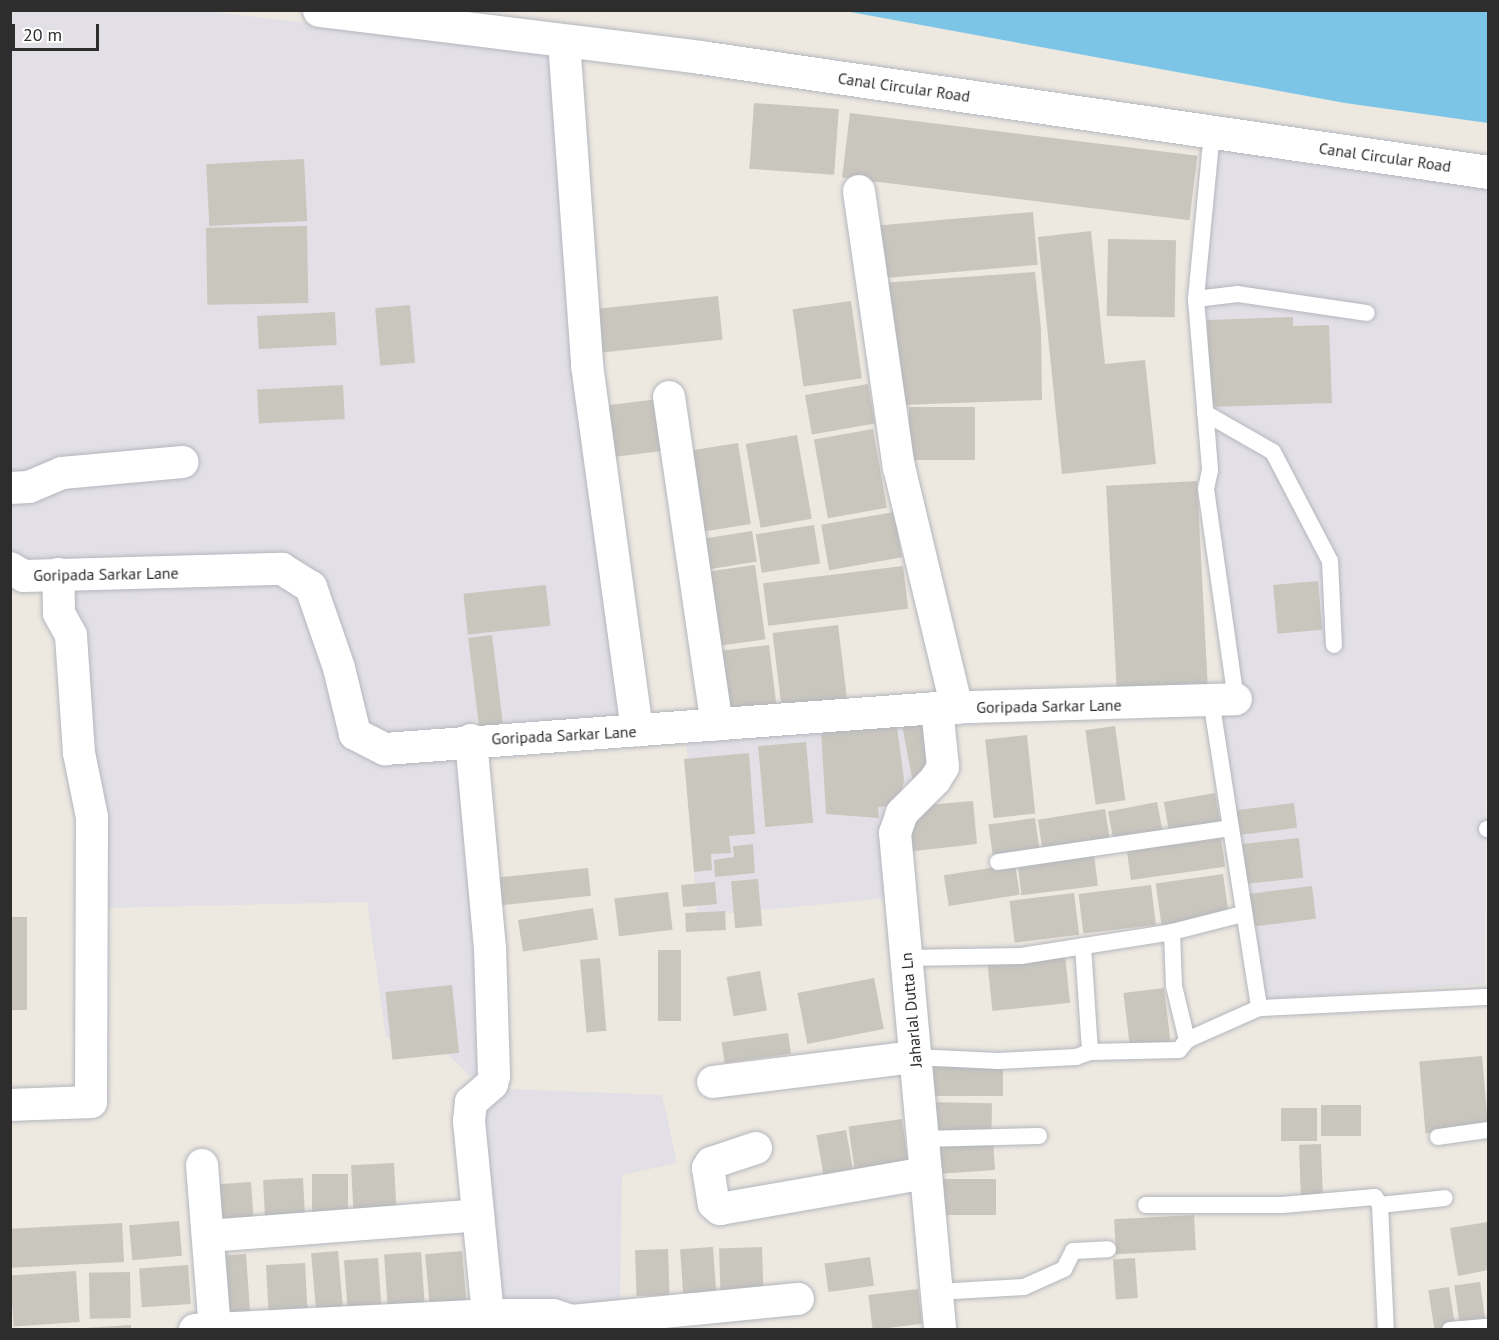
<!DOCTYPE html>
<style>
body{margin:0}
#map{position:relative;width:1499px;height:1340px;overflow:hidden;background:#ede8e0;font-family:"PT Sans",sans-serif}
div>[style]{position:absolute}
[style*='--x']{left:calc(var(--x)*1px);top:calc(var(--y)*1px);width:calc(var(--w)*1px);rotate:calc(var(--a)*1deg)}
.industrial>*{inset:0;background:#e2e0e6}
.water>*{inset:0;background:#7cc5e6}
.building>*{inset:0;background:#c9c6be;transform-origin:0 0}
.roads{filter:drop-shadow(0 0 2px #b4b6bf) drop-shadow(0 0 2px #b4b6bf)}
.service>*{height:16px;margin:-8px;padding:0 8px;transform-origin:8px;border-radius:8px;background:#fff}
.minor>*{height:32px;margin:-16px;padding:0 16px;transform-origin:16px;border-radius:16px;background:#fff}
.secondary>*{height:33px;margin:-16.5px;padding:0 16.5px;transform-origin:16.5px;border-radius:16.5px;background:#fff}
span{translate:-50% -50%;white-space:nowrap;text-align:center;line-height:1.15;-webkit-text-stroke:5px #fff;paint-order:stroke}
.street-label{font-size:16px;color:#2d2d2d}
.frame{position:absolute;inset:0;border:12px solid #2d2d2d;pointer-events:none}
.scale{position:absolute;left:12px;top:24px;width:87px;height:27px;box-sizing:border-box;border:3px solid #2d2d2d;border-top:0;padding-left:8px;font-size:18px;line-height:21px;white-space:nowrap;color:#2d2d2d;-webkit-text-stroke:4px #fff;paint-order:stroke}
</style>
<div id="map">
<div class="industrial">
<div style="clip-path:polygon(10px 11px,206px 11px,554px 52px,622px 724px,472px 721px,485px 1067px,472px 1078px,439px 1046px,386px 1038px,367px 902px,104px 908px,62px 608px,67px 584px,58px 558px,28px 561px,11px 548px)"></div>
<div style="clip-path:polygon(1216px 142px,1488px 177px,1485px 984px,1266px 999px,1220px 706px,1240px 705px,1203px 494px,1218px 471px,1203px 289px)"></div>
<div style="clip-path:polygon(923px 717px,929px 776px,884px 792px,889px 898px,697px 916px,686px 734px)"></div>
<div style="clip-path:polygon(505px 1089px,662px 1095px,677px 1163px,622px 1175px,620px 1305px,492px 1305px,474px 1108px)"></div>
</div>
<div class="water">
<div style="clip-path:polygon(845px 11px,1488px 11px,1488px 123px,1345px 103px)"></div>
</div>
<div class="building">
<div style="left:754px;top:103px;width:85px;height:66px;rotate:4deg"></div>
<div style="left:850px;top:113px;width:350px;height:65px;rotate:7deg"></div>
<div style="left:304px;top:159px;width:62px;height:98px;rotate:87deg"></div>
<div style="left:1033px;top:212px;width:53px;height:161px;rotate:85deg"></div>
<div style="left:307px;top:226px;width:77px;height:101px;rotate:89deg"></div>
<div style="clip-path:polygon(1091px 231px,1105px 364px,1145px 360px,1156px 464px,1062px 474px,1038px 237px)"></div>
<div style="left:1108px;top:239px;width:68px;height:77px;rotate:1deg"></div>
<div style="clip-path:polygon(1035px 272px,1041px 329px,1042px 400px,901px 405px,881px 283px)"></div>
<div style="left:718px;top:296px;width:44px;height:131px;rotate:84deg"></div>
<div style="left:851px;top:301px;width:78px;height:59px;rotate:82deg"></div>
<div style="left:410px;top:305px;width:58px;height:35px;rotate:85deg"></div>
<div style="left:335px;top:312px;width:33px;height:78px;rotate:87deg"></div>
<div style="clip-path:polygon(1293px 317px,1293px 326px,1329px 325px,1332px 403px,1210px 407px,1207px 320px)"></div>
<div style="left:868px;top:384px;width:40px;height:64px;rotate:80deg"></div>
<div style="left:343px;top:385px;width:34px;height:86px;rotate:87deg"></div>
<div style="left:659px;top:399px;width:52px;height:62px;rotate:83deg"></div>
<div style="left:909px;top:407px;width:66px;height:53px"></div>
<div style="left:873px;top:429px;width:80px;height:60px;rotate:80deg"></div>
<div style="left:797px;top:435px;width:85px;height:52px;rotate:80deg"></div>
<div style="left:738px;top:443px;width:82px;height:59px;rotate:81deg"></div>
<div style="left:1197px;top:481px;width:216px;height:91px;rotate:87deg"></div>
<div style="left:894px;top:512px;width:46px;height:74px;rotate:80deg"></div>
<div style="left:814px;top:525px;width:39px;height:59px;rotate:81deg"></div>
<div style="left:752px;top:531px;width:31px;height:56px;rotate:81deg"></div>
<div style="left:755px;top:565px;width:75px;height:54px;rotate:82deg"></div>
<div style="left:903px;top:566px;width:43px;height:141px;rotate:83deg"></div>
<div style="left:1318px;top:581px;width:49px;height:45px;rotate:85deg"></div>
<div style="left:546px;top:585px;width:41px;height:83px;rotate:84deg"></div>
<div style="left:838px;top:625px;width:77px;height:66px;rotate:83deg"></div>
<div style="left:492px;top:635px;width:100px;height:24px;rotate:83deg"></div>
<div style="left:769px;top:645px;width:62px;height:60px;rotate:83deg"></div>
<div style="clip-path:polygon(930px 722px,934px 768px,913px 783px,902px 725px)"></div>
<div style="left:1115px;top:726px;width:75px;height:30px;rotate:82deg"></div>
<div style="clip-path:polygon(897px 727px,904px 779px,900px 805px,878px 807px,879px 818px,826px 814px,821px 730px)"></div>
<div style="left:1027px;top:735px;width:79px;height:42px;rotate:84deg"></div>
<div style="left:806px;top:742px;width:81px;height:48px;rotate:85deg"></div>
<div style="clip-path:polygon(749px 753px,755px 834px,729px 836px,731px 853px,711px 854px,712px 870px,694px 872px,684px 759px)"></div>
<div style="left:1215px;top:793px;width:36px;height:52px;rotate:80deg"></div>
<div style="clip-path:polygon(973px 801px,977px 844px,905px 852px,902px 835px,926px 805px)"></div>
<div style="left:1157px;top:802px;width:33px;height:50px;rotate:79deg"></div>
<div style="left:1294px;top:803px;width:25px;height:63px;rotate:83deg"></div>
<div style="left:1105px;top:809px;width:32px;height:68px;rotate:81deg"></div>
<div style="left:1035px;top:818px;width:34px;height:47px;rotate:82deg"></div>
<div style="left:1221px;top:838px;width:29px;height:95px;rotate:82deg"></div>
<div style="left:1299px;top:838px;width:40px;height:61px;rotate:84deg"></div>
<div style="clip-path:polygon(753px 844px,755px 873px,715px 877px,714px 860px,734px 857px,733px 846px)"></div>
<div style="left:1094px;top:854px;width:32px;height:77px;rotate:83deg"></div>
<div style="left:1015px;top:864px;width:31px;height:72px;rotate:81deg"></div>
<div style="left:588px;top:868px;width:28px;height:96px;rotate:84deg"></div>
<div style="left:1223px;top:874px;width:42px;height:68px;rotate:82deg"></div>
<div style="left:758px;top:879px;width:47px;height:27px;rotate:85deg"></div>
<div style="left:715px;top:882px;width:22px;height:34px;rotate:85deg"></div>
<div style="left:1151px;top:885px;width:40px;height:73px;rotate:83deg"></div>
<div style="left:1312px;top:886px;width:33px;height:69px;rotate:83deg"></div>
<div style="left:668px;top:892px;width:38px;height:54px;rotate:83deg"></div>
<div style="left:1074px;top:893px;width:42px;height:65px;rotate:83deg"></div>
<div style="left:593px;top:908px;width:32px;height:76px;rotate:81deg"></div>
<div style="left:725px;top:911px;width:19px;height:40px;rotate:87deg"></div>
<div style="left:10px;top:917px;width:17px;height:93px"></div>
<div style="left:658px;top:950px;width:23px;height:71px"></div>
<div style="left:1065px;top:955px;width:48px;height:78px;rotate:84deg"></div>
<div style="left:600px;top:958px;width:73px;height:20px;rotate:85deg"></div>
<div style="left:760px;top:971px;width:40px;height:34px;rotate:80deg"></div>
<div style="left:874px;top:978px;width:52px;height:78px;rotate:79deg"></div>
<div style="left:452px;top:985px;width:68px;height:67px;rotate:84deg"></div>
<div style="left:1164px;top:988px;width:56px;height:41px;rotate:83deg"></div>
<div style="left:788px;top:1033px;width:21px;height:67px;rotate:82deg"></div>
<div style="left:1482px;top:1056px;width:72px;height:63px;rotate:85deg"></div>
<div style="left:927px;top:1067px;width:76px;height:29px"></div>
<div style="left:924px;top:1102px;width:68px;height:29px;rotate:1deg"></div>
<div style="left:1361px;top:1105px;width:31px;height:40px;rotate:90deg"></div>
<div style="left:1281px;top:1108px;width:36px;height:33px"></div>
<div style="left:902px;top:1119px;width:48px;height:54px;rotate:82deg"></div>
<div style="left:846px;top:1130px;width:46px;height:30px;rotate:80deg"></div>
<div style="left:993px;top:1140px;width:30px;height:66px;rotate:86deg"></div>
<div style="left:1321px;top:1144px;width:56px;height:22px;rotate:88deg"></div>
<div style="left:394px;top:1163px;width:54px;height:43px;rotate:87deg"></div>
<div style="left:348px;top:1174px;width:44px;height:36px;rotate:90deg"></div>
<div style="left:303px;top:1178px;width:42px;height:40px;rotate:87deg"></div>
<div style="left:934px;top:1179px;width:62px;height:36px"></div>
<div style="left:251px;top:1182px;width:39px;height:44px;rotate:86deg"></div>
<div style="left:1194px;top:1215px;width:35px;height:80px;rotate:87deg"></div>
<div style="left:179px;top:1221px;width:35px;height:50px;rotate:85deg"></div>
<div style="clip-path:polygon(1488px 1222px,1488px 1270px,1458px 1276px,1450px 1228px)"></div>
<div style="left:122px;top:1223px;width:39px;height:112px;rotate:87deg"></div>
<div style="left:713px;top:1247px;width:45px;height:33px;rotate:86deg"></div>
<div style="left:762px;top:1247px;width:51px;height:43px;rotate:88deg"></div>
<div style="left:668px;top:1249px;width:46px;height:33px;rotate:88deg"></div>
<div style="left:338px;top:1251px;width:66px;height:27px;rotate:85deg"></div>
<div style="left:462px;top:1251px;width:56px;height:37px;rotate:85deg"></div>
<div style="left:421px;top:1252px;width:62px;height:37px;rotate:86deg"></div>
<div style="left:246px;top:1254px;width:67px;height:33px;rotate:86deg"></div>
<div style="left:870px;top:1257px;width:29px;height:46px;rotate:82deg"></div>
<div style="left:378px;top:1258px;width:56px;height:34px;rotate:86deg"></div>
<div style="left:1135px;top:1258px;width:40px;height:22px;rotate:86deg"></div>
<div style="left:305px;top:1263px;width:57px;height:39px;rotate:87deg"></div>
<div style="left:188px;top:1265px;width:39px;height:49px;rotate:86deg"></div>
<div style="left:76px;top:1271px;width:51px;height:66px;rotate:86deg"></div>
<div style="left:130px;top:1272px;width:46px;height:41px;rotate:89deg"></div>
<div style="left:1480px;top:1282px;width:41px;height:26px;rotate:82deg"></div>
<div style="left:1449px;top:1287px;width:39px;height:21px;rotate:81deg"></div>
<div style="left:918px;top:1289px;width:35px;height:50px;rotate:83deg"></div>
<div style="clip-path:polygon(131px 1325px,131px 1330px,85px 1330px,85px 1328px)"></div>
</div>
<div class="roads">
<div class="service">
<div style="--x:1212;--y:132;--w:168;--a:95.5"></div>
<div style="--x:1196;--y:299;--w:172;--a:85.3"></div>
<div style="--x:1210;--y:470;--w:19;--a:102"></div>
<div style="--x:1206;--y:489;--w:212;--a:81.9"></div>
<div style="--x:1196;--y:299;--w:42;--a:-6.8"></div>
<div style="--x:1238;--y:294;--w:130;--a:8.4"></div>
<div style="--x:1205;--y:413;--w:78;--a:29.8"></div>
<div style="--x:1273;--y:452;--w:123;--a:62.4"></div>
<div style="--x:1330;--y:561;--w:84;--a:87.3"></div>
<div style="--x:1211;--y:700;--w:312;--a:81.1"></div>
<div style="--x:1487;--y:829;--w:1;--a:0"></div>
<div style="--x:998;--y:862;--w:235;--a:-8.3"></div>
<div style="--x:1172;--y:932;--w:54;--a:87.9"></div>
<div style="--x:1174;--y:986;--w:56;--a:76.5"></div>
<div style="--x:1083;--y:946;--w:106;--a:86.2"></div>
<div style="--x:906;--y:958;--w:115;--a:-1"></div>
<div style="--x:1021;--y:956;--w:153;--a:-9"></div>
<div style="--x:1172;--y:932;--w:73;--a:-14.2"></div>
<div style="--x:915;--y:1057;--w:83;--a:2.8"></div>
<div style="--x:998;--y:1061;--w:78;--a:-2.9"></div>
<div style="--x:1076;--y:1057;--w:15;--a:-20"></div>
<div style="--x:1090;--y:1052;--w:89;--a:-1.3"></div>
<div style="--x:1179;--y:1050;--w:13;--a:-51"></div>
<div style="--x:1187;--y:1040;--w:79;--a:-24"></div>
<div style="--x:1259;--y:1008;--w:229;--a:-2.8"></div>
<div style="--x:1438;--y:1137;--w:50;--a:-8"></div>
<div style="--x:921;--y:1139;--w:118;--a:-1.5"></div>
<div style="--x:1146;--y:1205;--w:136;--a:0"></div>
<div style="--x:1282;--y:1205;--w:93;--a:-4.9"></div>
<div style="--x:1375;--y:1197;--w:9;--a:58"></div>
<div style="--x:1380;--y:1205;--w:125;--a:87.3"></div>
<div style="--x:1380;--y:1205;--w:65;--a:-6.1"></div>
<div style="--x:936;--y:1292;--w:88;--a:-3.3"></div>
<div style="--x:1024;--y:1287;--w:44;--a:-24.2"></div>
<div style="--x:1064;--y:1269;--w:20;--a:-63"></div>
<div style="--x:1073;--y:1251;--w:35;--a:-3"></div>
<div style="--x:1450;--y:1330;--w:38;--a:-5"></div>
</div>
<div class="minor">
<div style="--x:564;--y:41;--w:325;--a:85.9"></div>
<div style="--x:587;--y:365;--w:369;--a:82.2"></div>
<div style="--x:859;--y:191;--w:279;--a:81.8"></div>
<div style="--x:899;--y:467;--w:248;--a:76.5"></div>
<div style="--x:669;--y:397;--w:331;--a:81.7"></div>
<div style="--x:10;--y:488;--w:19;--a:-3"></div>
<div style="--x:29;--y:487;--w:36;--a:-23"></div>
<div style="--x:62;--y:473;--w:121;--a:-5.2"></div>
<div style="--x:10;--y:568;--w:16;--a:30"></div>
<div style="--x:24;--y:576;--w:258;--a:-1.6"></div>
<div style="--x:282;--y:569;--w:34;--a:32"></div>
<div style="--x:311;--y:587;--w:86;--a:70.9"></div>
<div style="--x:339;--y:668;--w:68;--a:76.4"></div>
<div style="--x:355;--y:734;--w:34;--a:27"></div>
<div style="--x:385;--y:749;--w:554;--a:-4.25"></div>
<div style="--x:937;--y:708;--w:299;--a:-1.7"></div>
<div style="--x:937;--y:708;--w:59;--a:84.2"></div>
<div style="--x:943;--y:767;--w:15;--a:122"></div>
<div style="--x:935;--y:780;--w:47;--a:135"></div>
<div style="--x:902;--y:813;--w:21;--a:109"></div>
<div style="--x:895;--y:833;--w:499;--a:84.8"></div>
<div style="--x:471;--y:740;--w:209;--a:84.8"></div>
<div style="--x:490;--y:948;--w:128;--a:88.2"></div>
<div style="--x:494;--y:1076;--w:8;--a:104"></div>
<div style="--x:492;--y:1084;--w:28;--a:139"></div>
<div style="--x:471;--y:1102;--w:19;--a:96"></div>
<div style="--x:469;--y:1121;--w:195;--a:84.4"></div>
<div style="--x:713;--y:1082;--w:204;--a:-7.1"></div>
<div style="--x:10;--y:1105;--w:81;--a:-2.1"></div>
<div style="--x:91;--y:1102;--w:285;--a:-89.8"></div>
<div style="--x:92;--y:817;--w:65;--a:-101.5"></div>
<div style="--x:79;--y:753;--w:118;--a:-93.9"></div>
<div style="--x:71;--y:635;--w:25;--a:-119"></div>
<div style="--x:59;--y:613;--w:39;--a:-91"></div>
<div style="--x:756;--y:1148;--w:47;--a:161.6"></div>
<div style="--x:711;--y:1163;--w:6;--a:121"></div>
<div style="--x:708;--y:1168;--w:36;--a:81"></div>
<div style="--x:714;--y:1204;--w:8;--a:40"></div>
<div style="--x:720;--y:1209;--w:209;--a:-9.9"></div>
<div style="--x:202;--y:1165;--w:165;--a:85.5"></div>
<div style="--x:208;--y:1236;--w:271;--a:-4.4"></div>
<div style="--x:195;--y:1330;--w:293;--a:-2.9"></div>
<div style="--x:488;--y:1315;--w:65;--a:0"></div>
<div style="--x:553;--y:1315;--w:20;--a:18"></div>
<div style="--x:572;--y:1321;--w:227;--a:-5.6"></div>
</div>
<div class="secondary">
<div style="--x:319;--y:10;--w:384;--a:7"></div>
<div style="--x:700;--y:57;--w:796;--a:8.3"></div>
</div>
</div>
<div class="street-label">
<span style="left:904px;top:87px;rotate:8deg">Canal Circular Road</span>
<span style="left:1385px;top:157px;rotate:8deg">Canal Circular Road</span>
<span style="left:106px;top:574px;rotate:-1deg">Goripada Sarkar Lane</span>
<span style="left:1049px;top:706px;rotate:-1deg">Goripada Sarkar Lane</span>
<span style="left:564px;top:735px;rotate:-3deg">Goripada Sarkar Lane</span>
<span style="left:911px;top:1010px;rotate:-95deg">Jaharlal Dutta Ln</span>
</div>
<div class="frame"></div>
<div class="scale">20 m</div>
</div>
